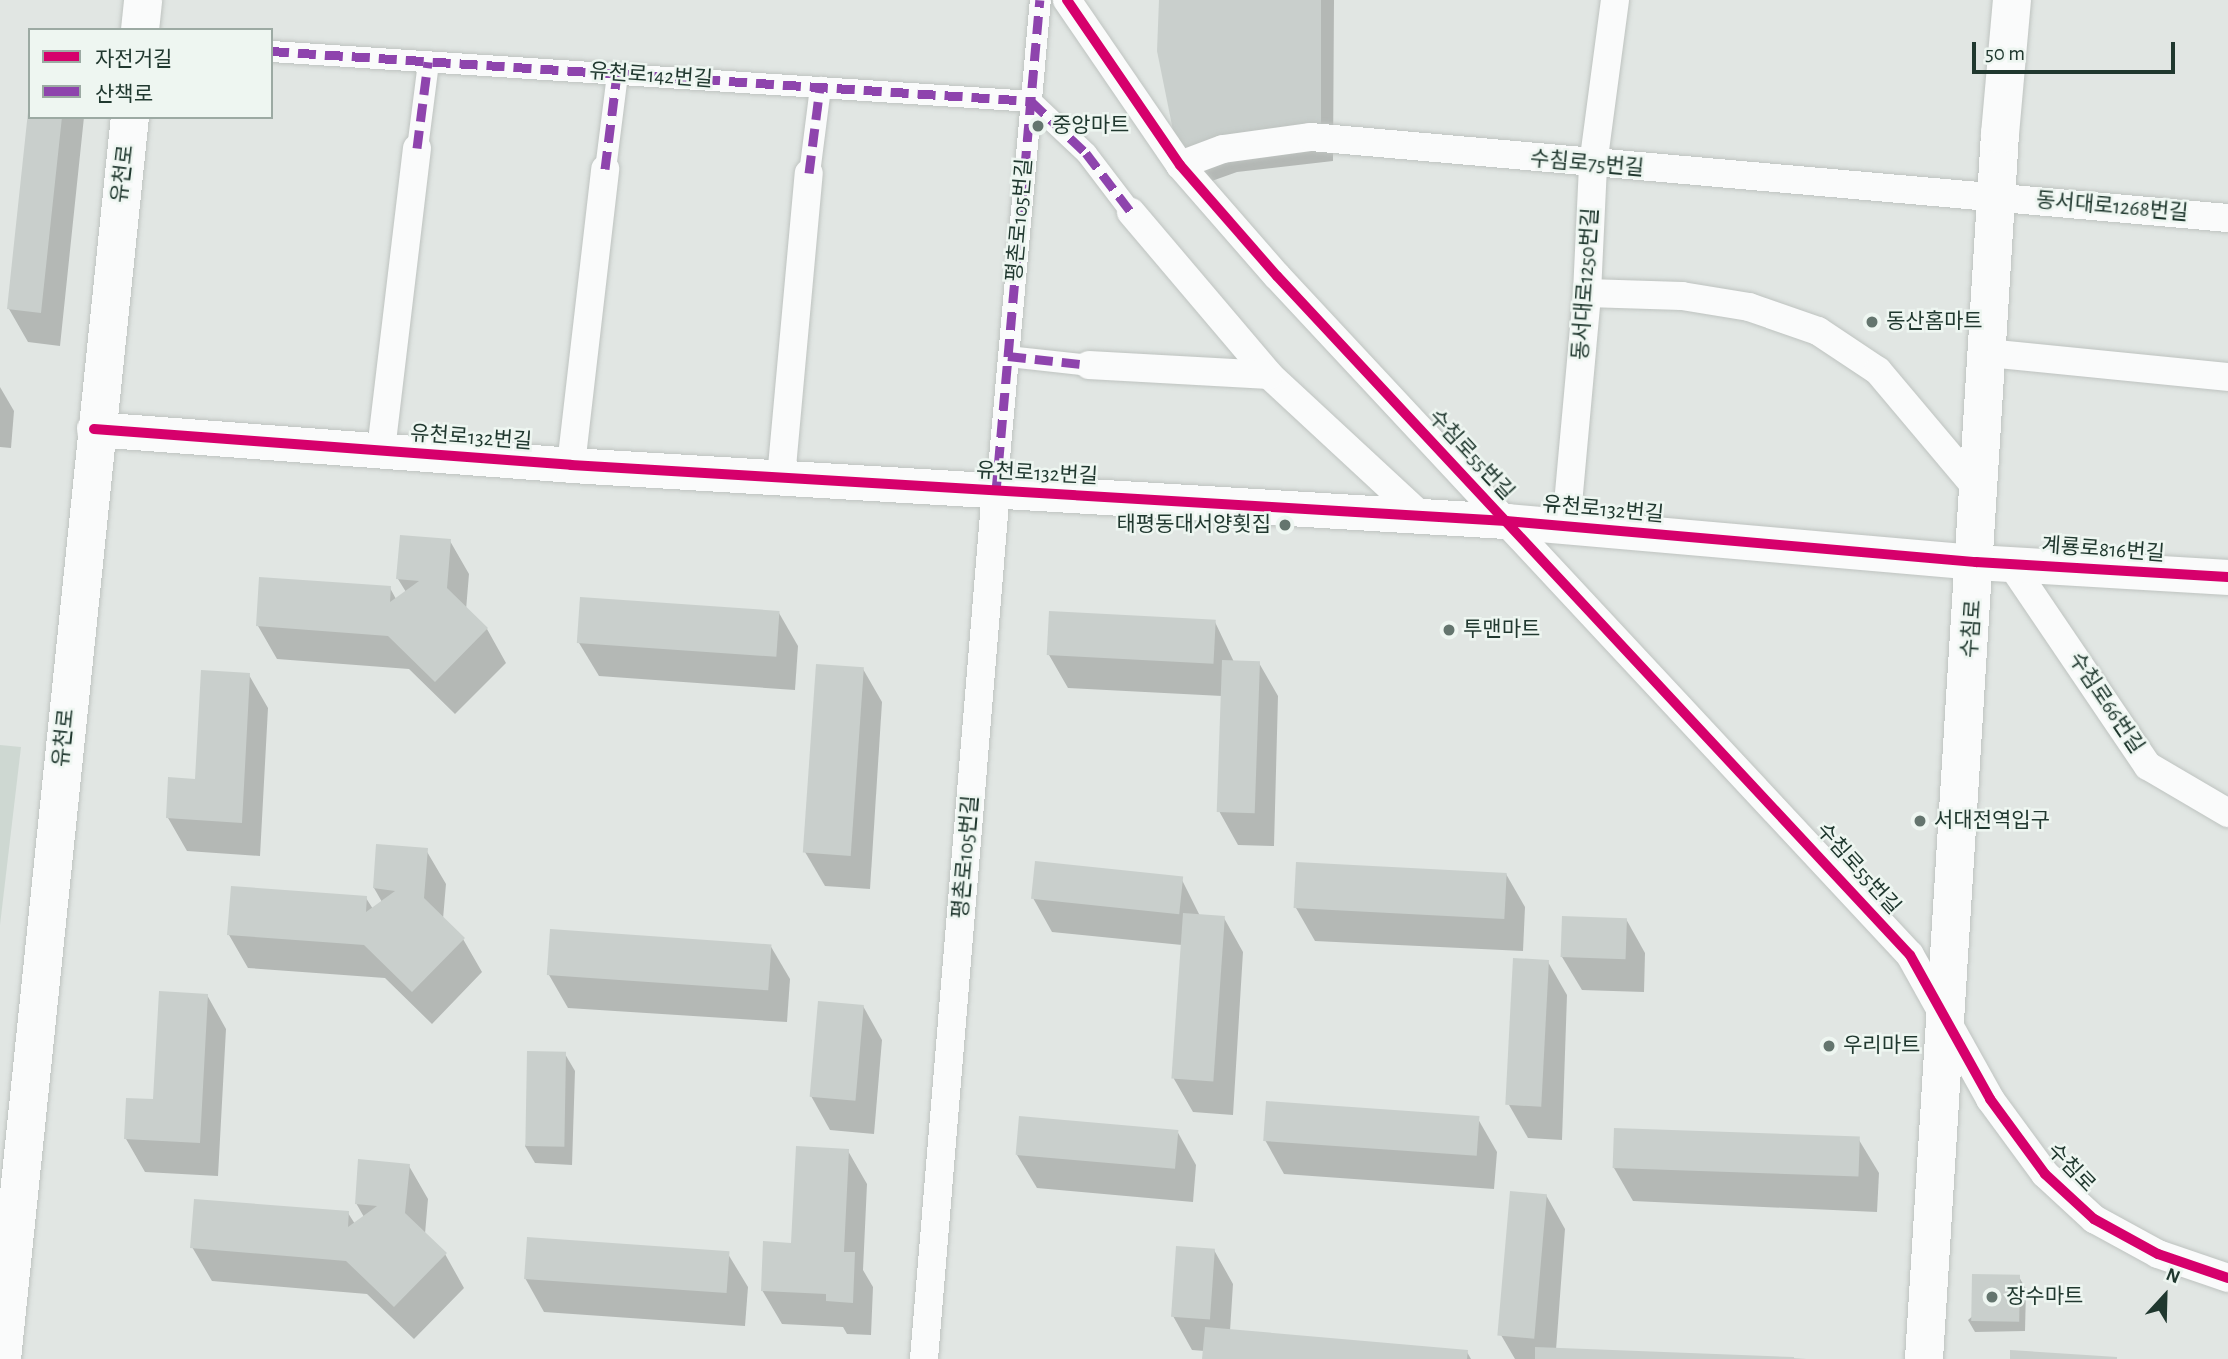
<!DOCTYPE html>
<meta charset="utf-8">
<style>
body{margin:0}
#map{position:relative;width:2228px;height:1359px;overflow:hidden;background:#e1e6e3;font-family:"Alegreya Sans","Noto Sans KR",sans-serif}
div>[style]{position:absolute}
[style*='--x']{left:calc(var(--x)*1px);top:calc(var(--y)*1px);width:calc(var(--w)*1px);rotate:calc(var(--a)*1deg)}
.built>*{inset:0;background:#ced8d2}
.shadow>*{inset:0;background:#0003}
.building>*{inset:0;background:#c9cfcc;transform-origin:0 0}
.roads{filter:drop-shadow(0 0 2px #bec3c0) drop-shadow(0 0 2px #bec3c0)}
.pedestrian>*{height:21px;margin:-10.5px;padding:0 10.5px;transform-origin:10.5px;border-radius:10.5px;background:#fafbfb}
.minor>*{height:28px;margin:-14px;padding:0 14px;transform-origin:14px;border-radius:14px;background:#fafbfb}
.tertiary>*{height:35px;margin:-17.5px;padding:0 17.5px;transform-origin:17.5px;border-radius:17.5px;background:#fafbfb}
.secondary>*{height:38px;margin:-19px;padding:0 19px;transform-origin:19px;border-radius:19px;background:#fafbfb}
.quiet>*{height:9px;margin-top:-4.5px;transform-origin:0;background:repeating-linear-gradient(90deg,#8e44ad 0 18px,transparent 0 27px)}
.cycleway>*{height:10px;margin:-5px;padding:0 5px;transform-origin:5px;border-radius:5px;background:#d6006c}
.dots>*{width:19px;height:19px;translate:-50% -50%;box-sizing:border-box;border:4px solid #eef6f1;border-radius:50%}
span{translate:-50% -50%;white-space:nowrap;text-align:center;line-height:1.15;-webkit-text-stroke:5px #eef6f1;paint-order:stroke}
.street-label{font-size:21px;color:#20382f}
.poi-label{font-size:21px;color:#20382f}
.left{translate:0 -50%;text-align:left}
.right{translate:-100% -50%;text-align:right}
.legend{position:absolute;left:28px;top:28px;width:245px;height:91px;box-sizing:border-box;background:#eef6f1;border:2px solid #9caaa3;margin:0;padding:9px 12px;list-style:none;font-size:21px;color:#20382f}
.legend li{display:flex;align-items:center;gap:14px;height:35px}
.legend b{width:35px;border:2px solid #9caaa3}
.north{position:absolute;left:2130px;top:1261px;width:70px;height:70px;-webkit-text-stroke:5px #eef6f1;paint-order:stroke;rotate:22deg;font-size:19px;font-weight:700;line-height:28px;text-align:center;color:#20382f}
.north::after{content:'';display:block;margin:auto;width:24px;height:32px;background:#20382f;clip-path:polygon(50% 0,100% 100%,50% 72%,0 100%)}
.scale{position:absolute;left:1972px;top:42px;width:203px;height:32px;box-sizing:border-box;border:4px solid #20382f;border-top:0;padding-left:9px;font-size:21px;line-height:24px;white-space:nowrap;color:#20382f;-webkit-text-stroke:5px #eef6f1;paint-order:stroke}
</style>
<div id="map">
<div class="built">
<div style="clip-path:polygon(0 745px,21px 747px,0 925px)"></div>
</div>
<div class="shadow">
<div style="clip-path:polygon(1161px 0,1334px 0,1333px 161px,1237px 172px,1195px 187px)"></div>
<div style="clip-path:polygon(30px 111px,30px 117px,84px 117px,60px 346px,28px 342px,9px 309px)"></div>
<div style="clip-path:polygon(0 387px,14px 411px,11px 448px,0 447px)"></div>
<div style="clip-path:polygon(450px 541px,469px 574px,466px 610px,487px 629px,506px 663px,455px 714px,409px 669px,277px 659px,258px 626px,390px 588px,396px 599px,406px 592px,398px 579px)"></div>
<div style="clip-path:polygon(779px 613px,798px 646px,795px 690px,599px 676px,579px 643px)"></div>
<div style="clip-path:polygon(1215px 622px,1234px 662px,1259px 663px,1278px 696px,1274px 846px,1238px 845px,1219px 811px,1222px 696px,1068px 688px,1049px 655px)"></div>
<div style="clip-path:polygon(863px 669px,882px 702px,870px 889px,825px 886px,805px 852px)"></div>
<div style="clip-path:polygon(249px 675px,268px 708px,260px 856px,187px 851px,168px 818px,197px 781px)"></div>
<div style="clip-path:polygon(426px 850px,446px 884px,443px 919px,463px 939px,482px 972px,432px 1024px,385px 978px,248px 968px,229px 935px,366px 898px,373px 909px,382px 902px,374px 888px)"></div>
<div style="clip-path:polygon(1506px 874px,1525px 907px,1523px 951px,1315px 941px,1296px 908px)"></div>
<div style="clip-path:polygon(1181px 878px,1200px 916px,1224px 918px,1243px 952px,1233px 1115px,1193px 1112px,1174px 1079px,1182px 945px,1052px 932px,1033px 898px)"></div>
<div style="clip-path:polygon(1626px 919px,1645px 953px,1644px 992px,1582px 990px,1562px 957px)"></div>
<div style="clip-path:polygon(770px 945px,790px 979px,787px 1022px,568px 1008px,549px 975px)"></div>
<div style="clip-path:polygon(1548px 962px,1567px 995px,1562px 1140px,1528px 1138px,1509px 1105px)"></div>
<div style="clip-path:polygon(207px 995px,226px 1029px,218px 1176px,145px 1172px,126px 1139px,154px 1101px)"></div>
<div style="clip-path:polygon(863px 1006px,882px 1040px,874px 1134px,830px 1130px,811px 1096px)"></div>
<div style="clip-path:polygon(565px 1054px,575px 1071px,572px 1165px,535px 1163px,525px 1146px)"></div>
<div style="clip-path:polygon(1478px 1119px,1497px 1152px,1494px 1189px,1284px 1174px,1265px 1140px)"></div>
<div style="clip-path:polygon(1177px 1131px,1196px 1165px,1193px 1202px,1037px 1188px,1017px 1155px)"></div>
<div style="clip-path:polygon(1859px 1140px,1879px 1173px,1877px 1212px,1633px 1201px,1614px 1168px)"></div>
<div style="clip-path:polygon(848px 1151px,867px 1184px,863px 1270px,873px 1287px,871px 1335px,847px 1334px,843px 1327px,782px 1324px,762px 1290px)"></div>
<div style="clip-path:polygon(409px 1166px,428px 1199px,425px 1234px,445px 1254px,464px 1288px,414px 1339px,367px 1294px,212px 1281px,192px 1247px,348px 1213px,355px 1224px,364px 1217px,356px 1203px)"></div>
<div style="clip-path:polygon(1546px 1195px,1565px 1229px,1556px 1350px,1807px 1359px,1515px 1359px,1501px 1335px)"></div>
<div style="clip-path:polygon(1214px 1250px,1233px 1284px,1230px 1331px,1467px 1352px,1471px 1359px,1204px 1359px,1205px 1351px,1192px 1350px,1173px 1316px)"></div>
<div style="clip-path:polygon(728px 1254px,748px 1287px,745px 1326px,544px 1312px,525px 1278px)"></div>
<div style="clip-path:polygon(2019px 1277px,2026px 1289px,2025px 1331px,1975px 1332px,1968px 1320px)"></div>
</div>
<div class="building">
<div style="clip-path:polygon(1159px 0,1321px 0,1321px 138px,1180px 165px,1157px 51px)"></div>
<div style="clip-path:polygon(28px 112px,30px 117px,62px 117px,41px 313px,7px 309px)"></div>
<div style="clip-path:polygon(400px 535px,451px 539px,447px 588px,488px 628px,435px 682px,388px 636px,256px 626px,259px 577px,391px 586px,390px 602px,419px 581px,396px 579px)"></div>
<div style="left:580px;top:597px;width:200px;height:46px;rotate:4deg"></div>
<div style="left:1049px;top:611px;width:167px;height:44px;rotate:3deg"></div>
<div style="left:1222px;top:660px;width:38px;height:152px;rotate:2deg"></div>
<div style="left:816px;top:664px;width:48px;height:189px;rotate:4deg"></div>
<div style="clip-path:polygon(201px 670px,250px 673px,242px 823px,166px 818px,168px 777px,195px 779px)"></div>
<div style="clip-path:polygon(376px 844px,428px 848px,424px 898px,465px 938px,412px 992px,364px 945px,227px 935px,231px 886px,367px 896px,366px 912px,395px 891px,373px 888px)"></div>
<div style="left:1035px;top:861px;width:149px;height:38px;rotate:6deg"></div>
<div style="left:1296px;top:862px;width:211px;height:46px;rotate:3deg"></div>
<div style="left:1183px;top:913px;width:42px;height:166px;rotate:4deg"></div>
<div style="left:1562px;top:916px;width:65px;height:41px;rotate:2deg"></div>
<div style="left:550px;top:929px;width:222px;height:46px;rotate:4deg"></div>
<div style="left:1513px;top:958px;width:36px;height:147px;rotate:3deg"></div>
<div style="clip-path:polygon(159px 991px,208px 994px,200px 1143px,124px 1139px,126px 1098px,153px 1099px)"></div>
<div style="left:818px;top:1001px;width:46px;height:96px;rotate:5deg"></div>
<div style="left:527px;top:1051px;width:39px;height:95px;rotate:1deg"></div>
<div style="left:1266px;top:1101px;width:214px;height:40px;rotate:4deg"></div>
<div style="left:1019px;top:1116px;width:160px;height:39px;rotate:5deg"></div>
<div style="left:1614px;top:1128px;width:246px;height:40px;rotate:2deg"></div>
<div style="clip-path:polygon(796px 1146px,849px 1149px,844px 1252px,855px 1252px,853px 1303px,826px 1301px,826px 1294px,761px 1291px,763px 1241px,791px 1243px)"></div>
<div style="clip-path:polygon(358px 1159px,410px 1164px,405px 1213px,447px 1253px,394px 1307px,346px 1261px,190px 1248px,194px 1199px,349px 1211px,348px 1227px,377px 1206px,355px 1204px)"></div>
<div style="left:1510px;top:1191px;width:37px;height:145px;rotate:5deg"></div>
<div style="left:527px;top:1237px;width:203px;height:42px;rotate:4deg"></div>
<div style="left:1176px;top:1246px;width:39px;height:71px;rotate:4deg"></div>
<div style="left:1972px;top:1274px;width:48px;height:47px;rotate:1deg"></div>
<div style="clip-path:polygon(1205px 1327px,1468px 1350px,1467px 1359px,1202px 1359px)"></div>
<div style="clip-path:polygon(1535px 1347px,1794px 1357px,1794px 1359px,1535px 1359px)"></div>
<div style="clip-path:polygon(2010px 1350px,2117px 1357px,2117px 1359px,2010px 1359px)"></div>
</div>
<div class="roads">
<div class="pedestrian">
<div style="--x:271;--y:51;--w:762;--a:3.76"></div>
<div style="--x:1031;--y:101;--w:76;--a:43.4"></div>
<div style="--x:1086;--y:153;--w:74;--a:52.7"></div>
<div style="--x:417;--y:148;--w:87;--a:-82.7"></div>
<div style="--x:605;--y:169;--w:96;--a:-82.8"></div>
<div style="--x:809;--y:173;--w:87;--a:-82.7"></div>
<div style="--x:1008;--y:356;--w:81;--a:6.3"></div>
<div style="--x:996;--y:491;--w:493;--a:-84.9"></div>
</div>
<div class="minor">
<div style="--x:1067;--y:0;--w:200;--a:55.6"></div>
<div style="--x:1180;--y:165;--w:147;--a:48.9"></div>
<div style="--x:1277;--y:276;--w:928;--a:47.01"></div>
<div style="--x:1910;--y:955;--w:165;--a:60.9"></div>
<div style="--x:1990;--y:1099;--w:93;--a:53.7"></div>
<div style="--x:2045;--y:1174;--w:67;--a:42.6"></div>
<div style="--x:2094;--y:1219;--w:73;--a:28.7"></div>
<div style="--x:2158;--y:1254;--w:74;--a:18.9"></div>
<div style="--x:1180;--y:165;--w:46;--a:-20.4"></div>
<div style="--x:1223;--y:149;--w:89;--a:-7.8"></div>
<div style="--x:1311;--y:137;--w:921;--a:5.05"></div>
<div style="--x:1131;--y:212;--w:214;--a:49.7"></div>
<div style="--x:1269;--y:375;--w:207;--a:42.8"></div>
<div style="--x:1587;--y:293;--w:95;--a:1.8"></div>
<div style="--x:1682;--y:296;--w:68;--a:9.3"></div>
<div style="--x:1749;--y:307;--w:73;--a:19.2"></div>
<div style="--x:1818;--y:331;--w:72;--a:33.7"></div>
<div style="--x:1878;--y:371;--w:158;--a:49.9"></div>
<div style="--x:1988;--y:353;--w:241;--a:5.7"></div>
<div style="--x:1089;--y:365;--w:180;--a:3.2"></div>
<div style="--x:381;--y:450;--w:304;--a:-83.2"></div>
<div style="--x:571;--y:465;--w:298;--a:-83.4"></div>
<div style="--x:781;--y:478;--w:306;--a:-84.8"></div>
<div style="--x:1566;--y:526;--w:234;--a:-84.8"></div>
<div style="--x:1587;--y:293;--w:128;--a:-87.3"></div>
<div style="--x:1593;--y:165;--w:166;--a:-82.4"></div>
<div style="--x:2011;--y:564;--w:244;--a:55.9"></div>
<div style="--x:2148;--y:766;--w:93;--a:30.4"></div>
<div style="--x:924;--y:1359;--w:871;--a:-85.26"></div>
</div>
<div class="tertiary">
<div style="--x:94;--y:429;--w:478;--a:4.3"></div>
<div style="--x:571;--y:465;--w:937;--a:3.43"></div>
<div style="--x:1506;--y:521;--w:472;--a:5"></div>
<div style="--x:1976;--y:562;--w:252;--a:3.4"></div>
</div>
<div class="secondary">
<div style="--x:140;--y:30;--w:30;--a:-84"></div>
<div style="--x:2;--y:1359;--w:1249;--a:-84.12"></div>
<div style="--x:1924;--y:1359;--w:1227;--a:-86.45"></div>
<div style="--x:2000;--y:134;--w:135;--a:-84.9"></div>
</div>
</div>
<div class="quiet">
<div style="--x:271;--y:51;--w:762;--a:3.76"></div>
<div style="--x:1031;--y:101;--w:76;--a:43.4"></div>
<div style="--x:1086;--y:153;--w:74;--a:52.7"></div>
<div style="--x:417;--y:148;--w:87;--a:-82.7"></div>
<div style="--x:605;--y:169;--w:96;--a:-82.8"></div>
<div style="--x:809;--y:173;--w:87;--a:-82.7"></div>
<div style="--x:1008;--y:356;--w:81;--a:6.3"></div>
<div style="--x:996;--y:491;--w:493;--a:-84.9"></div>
</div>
<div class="cycleway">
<div style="--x:1067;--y:0;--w:200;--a:55.6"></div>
<div style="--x:1180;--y:165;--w:147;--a:48.9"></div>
<div style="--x:1277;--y:276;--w:928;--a:47.01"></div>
<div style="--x:1910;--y:955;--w:165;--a:60.9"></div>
<div style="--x:1990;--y:1099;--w:93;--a:53.7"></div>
<div style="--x:2045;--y:1174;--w:67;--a:42.6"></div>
<div style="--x:2094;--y:1219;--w:73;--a:28.7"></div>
<div style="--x:2158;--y:1254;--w:74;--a:18.9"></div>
<div style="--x:94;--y:429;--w:478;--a:4.3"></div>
<div style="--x:571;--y:465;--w:937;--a:3.43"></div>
<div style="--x:1506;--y:521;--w:472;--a:5"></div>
<div style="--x:1976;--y:562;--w:252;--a:3.4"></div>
</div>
<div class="dots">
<div style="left:1038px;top:126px;background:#64756e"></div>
<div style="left:1872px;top:322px;background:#64756e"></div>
<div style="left:1285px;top:525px;background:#64756e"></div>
<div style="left:1449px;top:630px;background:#64756e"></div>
<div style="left:1920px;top:821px;background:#64756e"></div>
<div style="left:1829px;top:1046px;background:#64756e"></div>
<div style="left:1992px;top:1297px;background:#64756e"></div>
</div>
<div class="street-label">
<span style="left:651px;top:76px;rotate:4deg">유천로142번길</span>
<span style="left:1587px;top:164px;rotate:5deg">수침로75번길</span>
<span style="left:123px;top:174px;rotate:-83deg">유천로</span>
<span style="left:2112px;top:207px;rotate:5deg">동서대로1268번길</span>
<span style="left:1020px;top:220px;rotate:-85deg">평촌로105번길</span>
<span style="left:1586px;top:284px;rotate:-86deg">동서대로1250번길</span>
<span style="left:471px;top:438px;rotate:4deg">유천로132번길</span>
<span style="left:1471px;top:455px;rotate:47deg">수침로55번길</span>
<span style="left:1037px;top:474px;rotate:3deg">유천로132번길</span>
<span style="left:1603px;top:510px;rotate:5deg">유천로132번길</span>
<span style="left:2103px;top:550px;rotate:4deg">계룡로816번길</span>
<span style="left:1972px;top:629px;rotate:-86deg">수침로</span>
<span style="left:2106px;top:703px;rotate:56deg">수침로66번길</span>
<span style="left:64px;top:738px;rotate:-84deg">유천로</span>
<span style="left:966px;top:857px;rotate:-85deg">평촌로105번길</span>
<span style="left:1858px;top:869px;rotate:48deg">수침로55번길</span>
<span style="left:2071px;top:1168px;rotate:46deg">수침로</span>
</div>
<div class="poi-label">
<span class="left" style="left:1052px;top:126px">중앙마트</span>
<span class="left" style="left:1886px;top:322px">동산홈마트</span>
<span class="right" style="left:1271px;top:525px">태평동대서양횟집</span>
<span class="left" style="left:1463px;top:630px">투맨마트</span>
<span class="left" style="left:1934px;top:821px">서대전역입구</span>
<span class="left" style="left:1843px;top:1046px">우리마트</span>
<span class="left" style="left:2006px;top:1297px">장수마트</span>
</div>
<ul class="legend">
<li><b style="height:9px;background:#d6006c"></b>자전거길</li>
<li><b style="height:9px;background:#8e44ad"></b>산책로</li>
</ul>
<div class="north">N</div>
<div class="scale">50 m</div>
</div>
